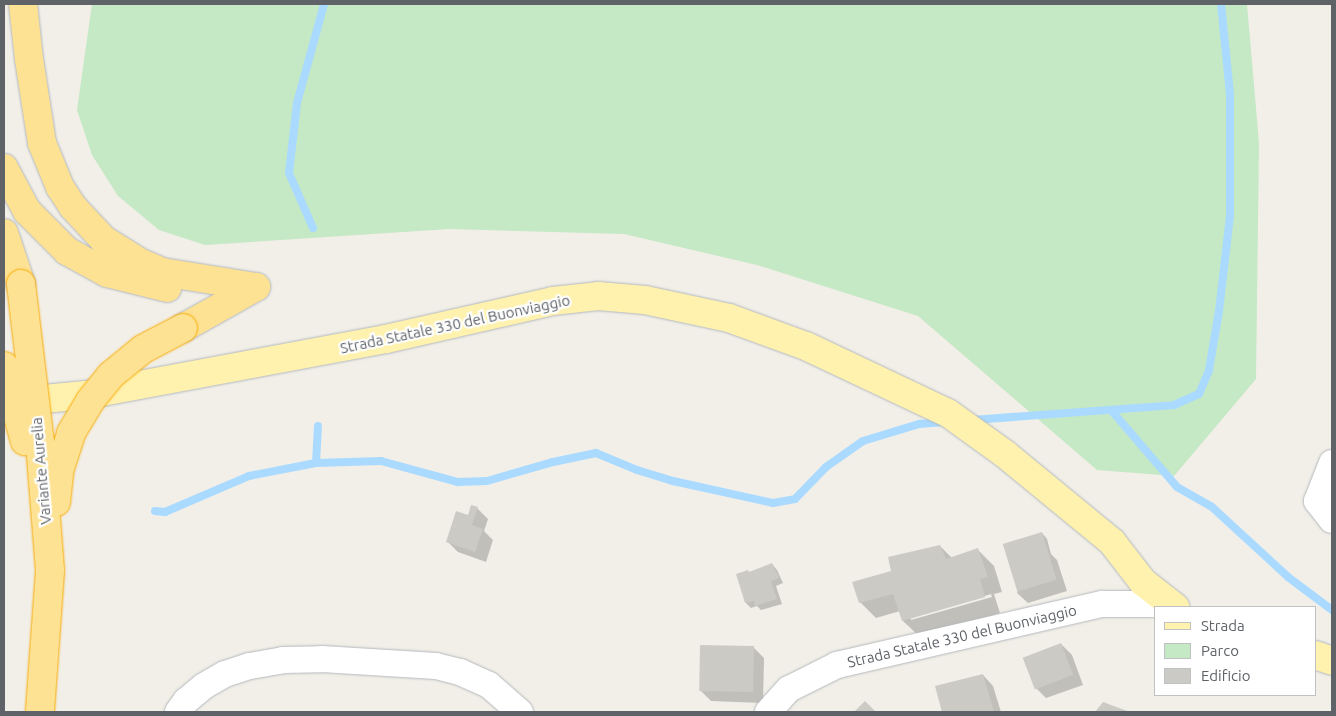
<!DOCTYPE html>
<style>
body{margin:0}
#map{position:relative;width:1336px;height:716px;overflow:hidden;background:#f1efe8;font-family:Ubuntu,sans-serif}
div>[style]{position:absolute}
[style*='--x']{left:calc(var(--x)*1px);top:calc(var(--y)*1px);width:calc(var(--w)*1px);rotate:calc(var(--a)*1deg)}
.green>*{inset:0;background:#c5e8c5}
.shadow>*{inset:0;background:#0003}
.stream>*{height:8px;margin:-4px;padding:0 4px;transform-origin:4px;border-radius:4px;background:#aadaff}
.building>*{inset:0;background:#cccac5;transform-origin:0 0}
.roads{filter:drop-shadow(0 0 1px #b5b8bc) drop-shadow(0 0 1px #b5b8bc)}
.minor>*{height:26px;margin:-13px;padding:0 13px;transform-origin:13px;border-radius:13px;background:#fff}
.major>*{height:28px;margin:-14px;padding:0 14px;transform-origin:14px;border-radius:14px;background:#fff2af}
.highway>*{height:28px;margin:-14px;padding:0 14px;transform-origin:14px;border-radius:14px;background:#fde293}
.bridges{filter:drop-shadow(0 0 1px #f9ab00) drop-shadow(0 0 1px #f9ab00)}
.highway-bridge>*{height:28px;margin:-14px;padding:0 14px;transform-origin:14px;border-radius:14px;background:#fde293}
span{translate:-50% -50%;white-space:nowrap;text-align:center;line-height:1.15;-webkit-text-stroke:4.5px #fff;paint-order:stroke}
.street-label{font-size:15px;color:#5f6368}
.frame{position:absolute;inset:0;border:5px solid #5f6368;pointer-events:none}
.legend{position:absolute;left:1154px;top:606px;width:162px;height:90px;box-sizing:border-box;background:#fff;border:1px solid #bfc1c3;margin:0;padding:6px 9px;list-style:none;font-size:15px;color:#5f6368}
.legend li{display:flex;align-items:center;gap:10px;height:25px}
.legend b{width:25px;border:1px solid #bfc1c3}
</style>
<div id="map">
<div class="green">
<div style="clip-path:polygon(92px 4px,1247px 4px,1259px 143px,1256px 379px,1174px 476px,1097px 470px,918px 316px,757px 265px,624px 234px,449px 229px,205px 245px,159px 230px,118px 196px,92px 155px,77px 110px)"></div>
</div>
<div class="shadow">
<div style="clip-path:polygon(477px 508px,488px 519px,484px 531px,493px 540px,486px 562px,458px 552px,448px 542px)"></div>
<div style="clip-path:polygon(1042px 533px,1047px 539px,1051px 554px,1057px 560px,1067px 591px,1028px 603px,1017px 593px)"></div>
<div style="clip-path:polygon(evenodd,940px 546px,952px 558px,978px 550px,994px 566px,1002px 592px,994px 594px,1000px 613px,919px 636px,903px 621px,900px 611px,876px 618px,860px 602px,892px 572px,940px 546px,991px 594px,992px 597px,911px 620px,911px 618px,991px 594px)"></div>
<div style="clip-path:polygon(772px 564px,777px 570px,783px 583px,776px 586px,782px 604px,761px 610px,757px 606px,751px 608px,746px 603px,749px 573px)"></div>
<div style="clip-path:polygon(1061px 644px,1072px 655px,1083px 685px,1046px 698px,1035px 687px)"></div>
<div style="clip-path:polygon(753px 647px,764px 658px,763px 703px,711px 701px,700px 690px)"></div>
<div style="clip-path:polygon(983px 675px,993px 686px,1001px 712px,943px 712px,936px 687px)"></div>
</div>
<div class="stream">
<div style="--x:313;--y:228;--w:60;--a:-113.6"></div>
<div style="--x:289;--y:173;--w:70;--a:-83.5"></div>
<div style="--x:297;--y:103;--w:103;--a:-74.7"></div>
<div style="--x:1111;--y:410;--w:101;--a:49.4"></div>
<div style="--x:1177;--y:487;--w:40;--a:29.7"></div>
<div style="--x:1212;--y:507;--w:103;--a:42.6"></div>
<div style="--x:1288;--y:577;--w:55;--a:36.9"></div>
<div style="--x:972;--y:420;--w:203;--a:-4.2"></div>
<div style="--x:1174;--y:405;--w:27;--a:-24"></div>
<div style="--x:1199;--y:394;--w:26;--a:-67"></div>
<div style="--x:1209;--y:370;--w:60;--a:-80.4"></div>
<div style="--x:1219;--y:311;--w:96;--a:-83.4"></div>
<div style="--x:1230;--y:216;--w:122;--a:-90"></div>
<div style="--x:1230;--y:94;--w:90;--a:-95.7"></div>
<div style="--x:316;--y:463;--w:37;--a:-87"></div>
<div style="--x:155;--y:511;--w:10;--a:6"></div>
<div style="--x:165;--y:512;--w:91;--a:-23.2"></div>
<div style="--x:249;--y:476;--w:68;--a:-11"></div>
<div style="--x:316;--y:463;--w:65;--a:-1.8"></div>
<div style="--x:381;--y:461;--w:80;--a:15.3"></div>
<div style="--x:458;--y:482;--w:29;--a:-2"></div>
<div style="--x:487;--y:481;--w:69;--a:-16.1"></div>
<div style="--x:553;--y:462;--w:44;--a:-11.8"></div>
<div style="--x:596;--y:453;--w:44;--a:22.5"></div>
<div style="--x:637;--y:470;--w:38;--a:17"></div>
<div style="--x:673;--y:481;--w:102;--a:12.4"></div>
<div style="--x:773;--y:503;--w:22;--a:-10"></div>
<div style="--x:795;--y:499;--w:45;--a:-45.9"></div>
<div style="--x:826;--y:467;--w:45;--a:-35.1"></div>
<div style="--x:863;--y:441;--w:59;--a:-16.9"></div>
<div style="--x:919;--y:424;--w:27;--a:-4"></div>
</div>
<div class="building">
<div style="clip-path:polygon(471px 505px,478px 507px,472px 525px,483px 529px,475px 552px,446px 542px,456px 511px,468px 515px)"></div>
<div style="left:1042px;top:532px;width:50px;height:41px;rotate:73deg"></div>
<div style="clip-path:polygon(940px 545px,946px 559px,978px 548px,988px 577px,980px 579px,985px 597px,902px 621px,893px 594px,859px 603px,852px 582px,891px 571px,888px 557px)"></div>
<div style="clip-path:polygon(772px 563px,779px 578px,771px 581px,777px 599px,755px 606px,754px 601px,745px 603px,736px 574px,748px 570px,749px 572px)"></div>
<div style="left:1061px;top:643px;width:34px;height:41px;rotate:69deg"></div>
<div style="left:700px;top:645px;width:54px;height:46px;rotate:1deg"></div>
<div style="clip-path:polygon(983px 674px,994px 712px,942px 712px,935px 686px)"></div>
<div style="clip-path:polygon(865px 701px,876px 712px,854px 712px)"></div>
<div style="clip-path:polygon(1103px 702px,1130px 712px,1095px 712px)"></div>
</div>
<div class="roads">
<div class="minor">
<div style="--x:1332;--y:463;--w:41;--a:111.5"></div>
<div style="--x:1317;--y:501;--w:24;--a:52"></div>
<div style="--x:178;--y:712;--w:14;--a:-54"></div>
<div style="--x:186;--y:701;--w:23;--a:-40"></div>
<div style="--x:204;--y:686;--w:24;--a:-30"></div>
<div style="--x:225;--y:674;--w:26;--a:-18"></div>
<div style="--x:250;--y:666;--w:34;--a:-10"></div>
<div style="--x:283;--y:660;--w:39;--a:-1"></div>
<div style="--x:322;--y:659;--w:114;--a:3.5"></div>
<div style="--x:436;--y:666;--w:25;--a:14"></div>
<div style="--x:460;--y:672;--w:32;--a:24"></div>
<div style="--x:489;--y:685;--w:41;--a:41.1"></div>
<div style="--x:768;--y:712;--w:31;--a:-48"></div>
<div style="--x:789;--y:689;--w:54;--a:-26.6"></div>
<div style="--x:837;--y:665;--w:272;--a:-13"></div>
<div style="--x:1102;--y:604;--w:56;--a:0"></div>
<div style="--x:1158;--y:604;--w:14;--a:12"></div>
</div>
<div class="major">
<div style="--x:12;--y:402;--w:74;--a:-5.4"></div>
<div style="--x:86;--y:395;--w:305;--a:-10.6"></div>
<div style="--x:386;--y:339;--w:171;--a:-12.8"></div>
<div style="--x:553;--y:301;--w:45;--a:-6.3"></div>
<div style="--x:598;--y:296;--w:47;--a:4.9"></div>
<div style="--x:645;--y:300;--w:86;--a:12.1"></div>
<div style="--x:729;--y:318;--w:82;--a:20"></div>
<div style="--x:806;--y:346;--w:157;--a:25.3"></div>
<div style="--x:948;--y:413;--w:70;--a:35.7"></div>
<div style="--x:1005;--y:454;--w:139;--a:39.4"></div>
<div style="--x:1112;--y:542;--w:51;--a:52.2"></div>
<div style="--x:1143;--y:582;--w:41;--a:38"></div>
<div style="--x:1315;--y:655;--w:18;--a:19"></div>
</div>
<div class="highway">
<div style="--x:23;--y:4;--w:55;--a:83.8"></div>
<div style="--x:29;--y:59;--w:85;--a:81.2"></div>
<div style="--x:42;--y:143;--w:48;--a:67.8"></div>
<div style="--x:60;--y:187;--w:24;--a:57"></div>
<div style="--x:73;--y:207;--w:45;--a:46.8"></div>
<div style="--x:104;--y:240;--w:44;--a:31.9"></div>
<div style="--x:141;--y:263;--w:23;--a:23"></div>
<div style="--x:162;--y:272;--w:95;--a:9.1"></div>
<div style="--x:4;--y:168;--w:49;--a:61.9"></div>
<div style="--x:27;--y:211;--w:57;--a:45"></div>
<div style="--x:67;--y:251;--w:46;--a:28.8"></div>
<div style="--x:107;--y:273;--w:62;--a:14"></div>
<div style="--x:4;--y:233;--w:54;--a:71.6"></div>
<div style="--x:183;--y:328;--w:84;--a:-29.3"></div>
</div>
</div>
<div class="bridges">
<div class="highway-bridge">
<div style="--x:21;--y:284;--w:160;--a:83.2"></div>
<div style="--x:40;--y:443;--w:128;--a:85.5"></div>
<div style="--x:50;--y:571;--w:141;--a:94.1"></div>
<div style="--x:4;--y:366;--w:78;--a:74.4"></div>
<div style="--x:56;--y:502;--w:31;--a:-84"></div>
<div style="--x:59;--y:471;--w:40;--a:-72"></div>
<div style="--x:71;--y:433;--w:37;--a:-59"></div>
<div style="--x:90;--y:401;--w:33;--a:-51"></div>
<div style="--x:111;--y:375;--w:41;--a:-39.1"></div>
<div style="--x:143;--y:349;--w:45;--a:-27.7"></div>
</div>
</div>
<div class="street-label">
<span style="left:455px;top:324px;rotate:-12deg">Strada Statale 330 del Buonviaggio</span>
<span style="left:41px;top:471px;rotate:-95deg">Variante Aurelia</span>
<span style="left:962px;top:636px;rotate:-13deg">Strada Statale 330 del Buonviaggio</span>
</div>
<div class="frame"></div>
<ul class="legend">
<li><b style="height:6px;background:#fff2af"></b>Strada</li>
<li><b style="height:14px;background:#c5e8c5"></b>Parco</li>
<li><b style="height:14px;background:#cccac5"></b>Edificio</li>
</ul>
</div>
